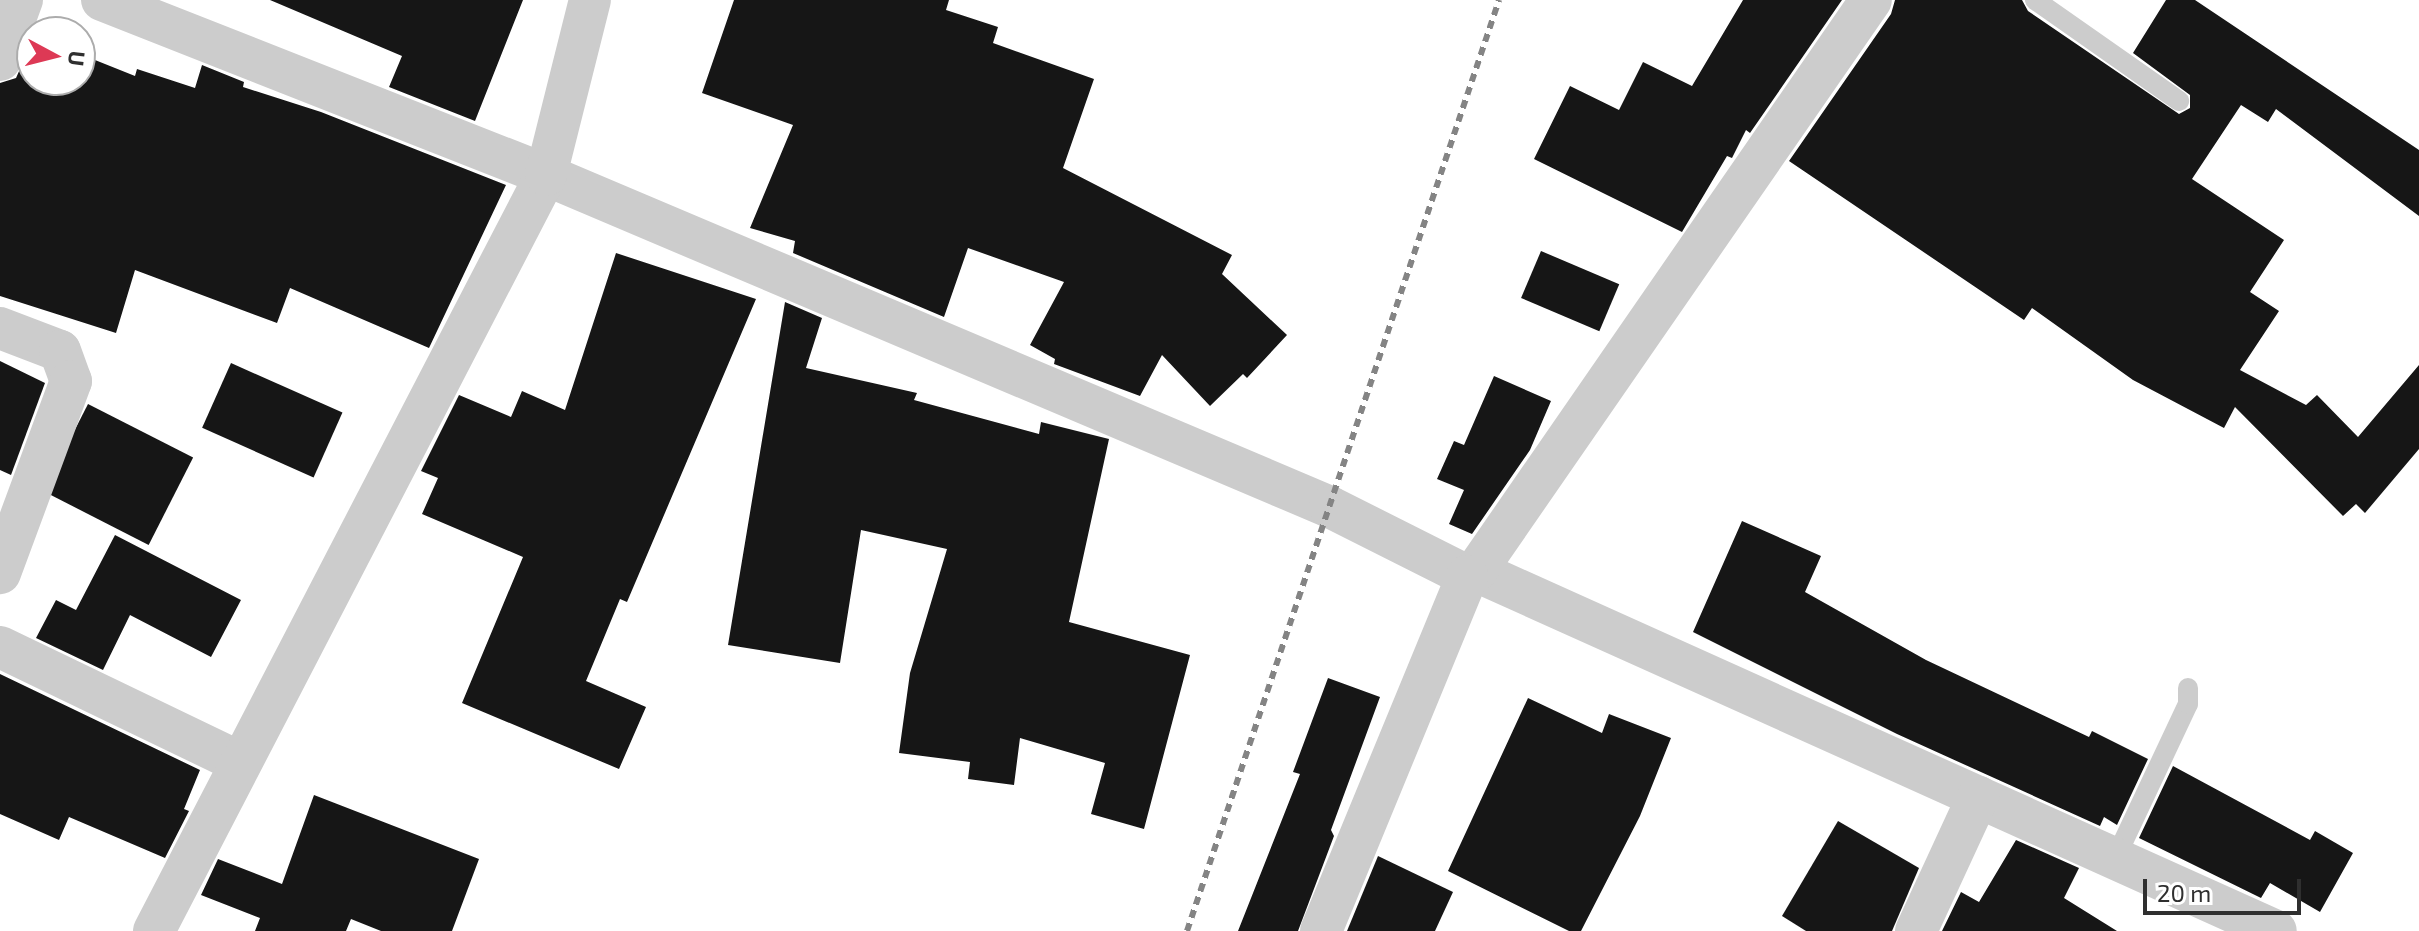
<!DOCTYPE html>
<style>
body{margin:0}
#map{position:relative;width:2419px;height:931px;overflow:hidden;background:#fff;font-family:"Exo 2",sans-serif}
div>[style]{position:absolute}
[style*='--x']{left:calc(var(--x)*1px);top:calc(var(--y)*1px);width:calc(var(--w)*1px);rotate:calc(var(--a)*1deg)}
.building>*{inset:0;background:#161616;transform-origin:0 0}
.lane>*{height:20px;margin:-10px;padding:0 10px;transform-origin:10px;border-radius:10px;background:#ccc}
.street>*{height:42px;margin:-21px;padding:0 21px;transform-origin:21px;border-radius:21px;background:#ccc}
.rail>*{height:6px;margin-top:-3px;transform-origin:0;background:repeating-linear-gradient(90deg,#848484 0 8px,transparent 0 14px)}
span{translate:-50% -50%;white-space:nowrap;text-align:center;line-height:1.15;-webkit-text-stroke:8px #fff;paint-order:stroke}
.north{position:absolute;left:16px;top:16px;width:80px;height:80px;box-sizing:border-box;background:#fff;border:2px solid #acacac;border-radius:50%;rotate:97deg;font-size:22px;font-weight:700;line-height:32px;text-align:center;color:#2f2f2f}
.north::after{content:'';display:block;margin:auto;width:28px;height:36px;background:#dd3955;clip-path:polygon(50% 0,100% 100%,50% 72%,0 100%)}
.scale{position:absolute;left:2143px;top:879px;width:158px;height:36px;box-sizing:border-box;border:4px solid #2f2f2f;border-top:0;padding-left:10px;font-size:24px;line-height:28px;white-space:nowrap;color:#2f2f2f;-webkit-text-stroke:6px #fff;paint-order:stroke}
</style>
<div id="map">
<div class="building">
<div style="clip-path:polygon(270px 0,523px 0,475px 121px,389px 87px,402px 56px)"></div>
<div style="clip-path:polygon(734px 0,949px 0,946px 10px,998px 27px,993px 43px,1094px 79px,1063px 168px,1232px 255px,1222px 274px,1287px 335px,1247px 378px,1243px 374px,1210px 406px,1162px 355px,1140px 396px,1054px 364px,1055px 359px,1030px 345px,1064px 282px,968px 248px,944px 317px,793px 253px,795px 241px,750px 228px,793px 125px,702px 93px)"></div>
<div style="clip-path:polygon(1743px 0,1842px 0,1750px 133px,1746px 130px,1732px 158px,1727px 156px,1682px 232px,1534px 159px,1570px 86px,1619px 110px,1643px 62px,1692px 86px)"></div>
<div style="clip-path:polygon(1895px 0,2022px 0,2028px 11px,2179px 114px,2190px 108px,2190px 95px,2133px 53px,2166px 0,2195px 0,2419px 150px,2419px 216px,2276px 109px,2268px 122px,2241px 105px,2192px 179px,2284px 240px,2250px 292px,2279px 311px,2240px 370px,2306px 405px,2317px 395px,2358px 437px,2419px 365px,2419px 449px,2365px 513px,2356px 504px,2343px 516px,2235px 407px,2224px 428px,2133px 380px,2032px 308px,2024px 320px,1789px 161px,1891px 14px)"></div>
<div style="clip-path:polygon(32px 42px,32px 80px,80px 80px,80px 54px,135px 76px,137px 69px,195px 88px,202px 65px,244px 82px,243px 87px,321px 112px,506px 185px,429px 348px,290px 288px,277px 323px,135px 270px,116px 333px,0 296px,0 83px,16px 78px)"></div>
<div style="left:1541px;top:251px;width:85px;height:51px;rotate:23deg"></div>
<div style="clip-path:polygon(616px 253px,756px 299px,627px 602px,620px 599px,586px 681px,646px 707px,619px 769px,462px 703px,523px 557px,422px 514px,438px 478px,421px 471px,459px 395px,511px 417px,522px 391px,565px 410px)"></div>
<div style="clip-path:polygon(785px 302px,822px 318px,806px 368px,917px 393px,914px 400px,1039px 434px,1041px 422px,1109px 439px,1069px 622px,1190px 655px,1144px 829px,1091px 814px,1105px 763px,1020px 738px,1014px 785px,968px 779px,970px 762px,899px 753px,910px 673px,947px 549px,861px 530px,840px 663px,728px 645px)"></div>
<div style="clip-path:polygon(0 361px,45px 383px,11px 475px,0 470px)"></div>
<div style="left:231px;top:363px;width:122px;height:71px;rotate:24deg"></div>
<div style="clip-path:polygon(1494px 376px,1551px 401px,1530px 450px,1472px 534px,1449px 524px,1464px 490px,1437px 479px,1454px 441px,1464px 445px)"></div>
<div style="left:88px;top:404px;width:118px;height:98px;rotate:27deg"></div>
<div style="clip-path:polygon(1742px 521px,1821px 556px,1805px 592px,1926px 660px,2089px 737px,2092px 731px,2148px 759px,2117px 825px,2104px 817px,2100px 826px,1897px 734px,1693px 632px)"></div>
<div style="clip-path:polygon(115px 535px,241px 600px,211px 657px,130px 615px,103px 670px,36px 638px,56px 600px,76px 610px)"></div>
<div style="clip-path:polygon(0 674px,200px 770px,184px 809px,189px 811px,165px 858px,69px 817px,59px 840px,0 814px)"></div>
<div style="clip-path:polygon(1328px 678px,1380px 697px,1331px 830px,1334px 836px,1298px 931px,1238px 931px,1300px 774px,1293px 772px)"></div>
<div style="clip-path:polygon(1528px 698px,1602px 733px,1609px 714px,1671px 738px,1640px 816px,1581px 931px,1569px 931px,1448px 871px)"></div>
<div style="clip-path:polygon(2173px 766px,2310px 840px,2315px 831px,2353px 853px,2320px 912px,2270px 883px,2261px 898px,2139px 838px)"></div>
<div style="clip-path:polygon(314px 795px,479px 859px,452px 931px,381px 931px,351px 919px,346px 931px,255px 931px,260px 918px,201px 895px,218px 859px,282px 884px)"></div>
<div style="clip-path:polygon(1838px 821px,1919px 868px,1892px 931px,1806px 931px,1782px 916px)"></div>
<div style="clip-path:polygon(2016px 840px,2079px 868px,2064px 898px,2117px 931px,1942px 931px,1961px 892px,1979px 902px)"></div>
<div style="clip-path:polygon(1378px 856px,1453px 892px,1435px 931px,1347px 931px)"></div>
</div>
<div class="lane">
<div style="--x:2035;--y:0;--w:176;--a:35"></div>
<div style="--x:2115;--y:859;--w:171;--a:-64.8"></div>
<div style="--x:2188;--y:704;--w:16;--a:-90"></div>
</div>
<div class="street">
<div style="--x:102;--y:0;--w:477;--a:21.5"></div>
<div style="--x:546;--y:175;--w:851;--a:22.95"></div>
<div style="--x:1330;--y:507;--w:153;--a:26.7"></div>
<div style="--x:1467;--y:576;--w:10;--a:-29"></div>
<div style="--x:1476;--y:571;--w:877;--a:24.23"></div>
<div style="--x:0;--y:60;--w:64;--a:-69.9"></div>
<div style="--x:0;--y:328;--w:64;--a:21"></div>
<div style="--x:60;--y:351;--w:32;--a:70"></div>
<div style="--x:71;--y:381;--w:205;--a:110.3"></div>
<div style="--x:1476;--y:571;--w:694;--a:-55.33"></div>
<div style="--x:0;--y:647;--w:267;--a:25.7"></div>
<div style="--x:154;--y:931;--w:852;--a:-62.59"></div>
<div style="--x:546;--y:175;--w:180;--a:-75.9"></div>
<div style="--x:1321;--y:931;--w:384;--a:-67.6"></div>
<div style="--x:1916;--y:931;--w:148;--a:-65.2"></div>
</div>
<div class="rail">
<div style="--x:1187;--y:931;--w:982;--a:-71.47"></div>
</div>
<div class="north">U</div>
<div class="scale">20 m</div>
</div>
